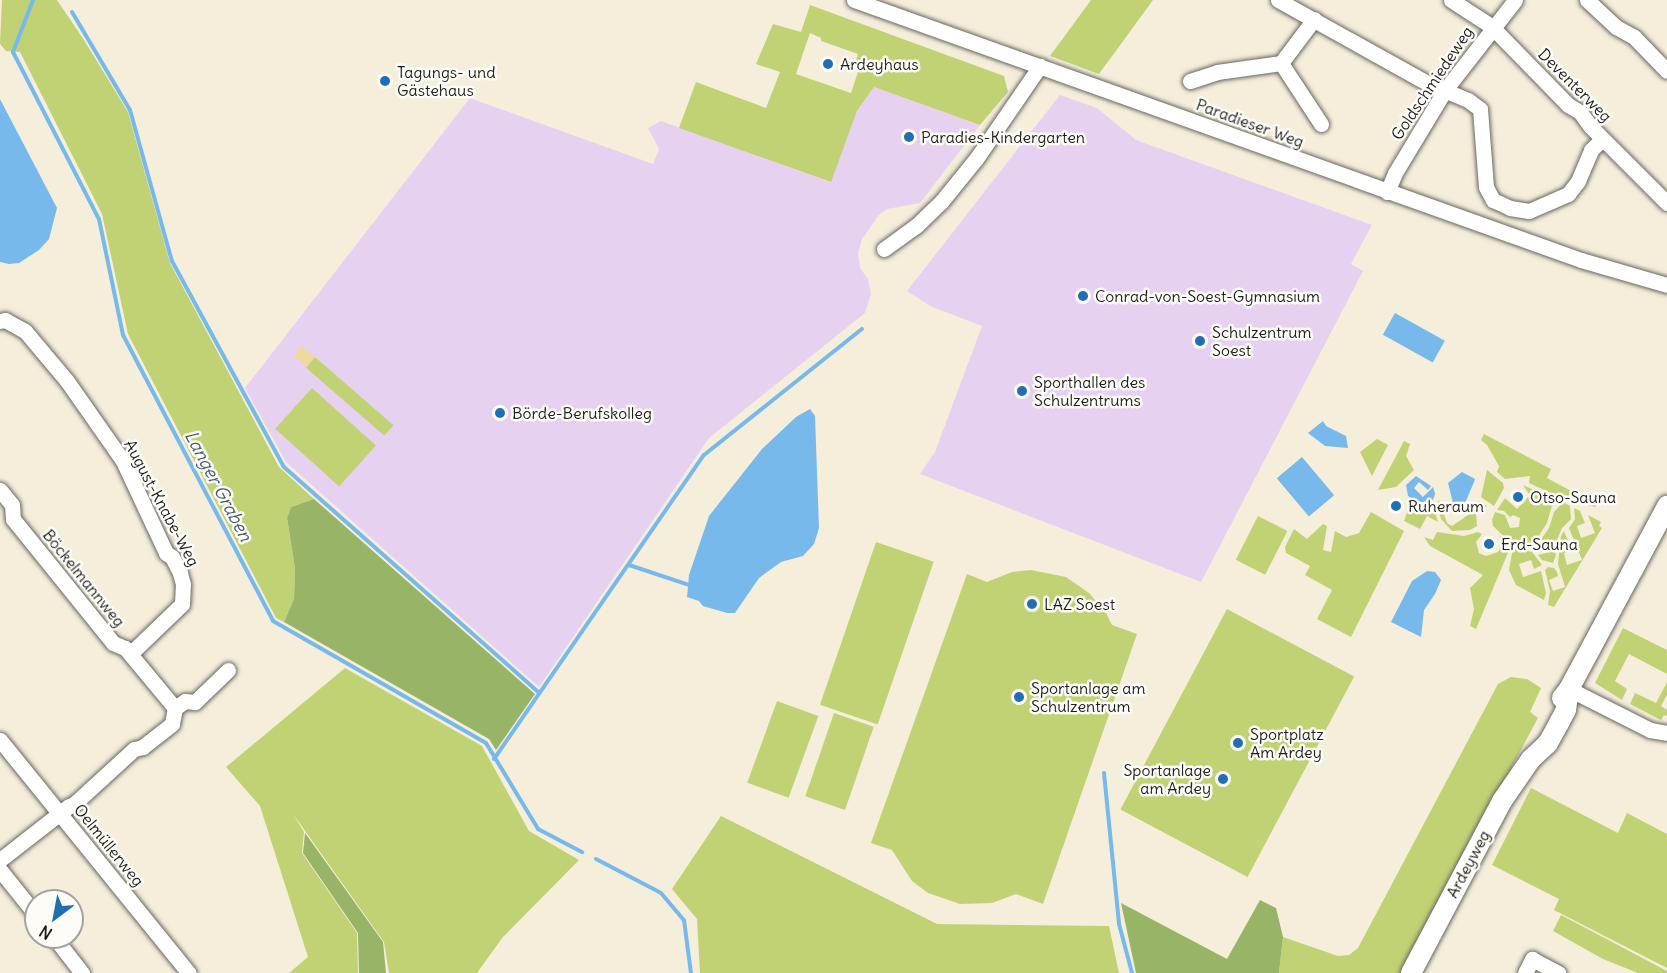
<!DOCTYPE html>
<meta charset="utf-8">
<style>
body{margin:0}
#map{position:relative;width:1667px;height:973px;overflow:hidden;background:#f5eedb;font-family:Delius,sans-serif}
div>[style]{position:absolute}
[style*='--x']{left:calc(var(--x)*1px);top:calc(var(--y)*1px);width:calc(var(--w)*1px);rotate:calc(var(--a)*1deg)}
.built>*{inset:0;background:#e6d2f0}
.green>*{inset:0;background:#c1d275;transform-origin:0 0}
.forest>*{inset:0;background:#98b466}
.sand>*{inset:0;background:#eeda9e;transform-origin:0 0}
.water>*{inset:0;background:#78b9ec;transform-origin:0 0}
.stream>*{height:4px;margin:-2px;padding:0 2px;transform-origin:2px;border-radius:2px;background:#78b9ec}
.roads{filter:drop-shadow(0 0 2px #68665f) drop-shadow(0 0 2px #68665f)}
.minor>*{height:15px;margin:-7.5px;padding:0 7.5px;transform-origin:7.5px;border-radius:7.5px;background:#fff}
.major>*{height:20px;margin:-10px;padding:0 10px;transform-origin:10px;border-radius:10px;background:#fff}
.dots>*{width:16px;height:16px;translate:-50% -50%;box-sizing:border-box;border:3px solid #fdfcf7;border-radius:50%}
span{translate:-50% -50%;white-space:nowrap;text-align:center;line-height:1.15;-webkit-text-stroke:5px #fdfcf7;paint-order:stroke}
.poi-label{font-size:16px;color:#1c1c1c}
.left{translate:0 -50%;text-align:left}
.right{translate:-100% -50%;text-align:right}
.street-label{font-size:16px;color:#1c1c1c}
.water-label{font-size:18px;color:#415b6f;font-style:italic}
.north{position:absolute;left:24px;top:889px;width:60px;height:60px;box-sizing:border-box;background:#fdfcf7;border:2px solid #a3a29f;border-radius:50%;rotate:212deg;font-size:16px;font-weight:700;line-height:24px;text-align:center;color:#1c1c1c}
.north::after{content:'';display:block;margin:auto;width:21px;height:27px;background:#1f6fb2;clip-path:polygon(50% 0,100% 100%,50% 72%,0 100%)}
</style>
<div id="map">
<div class="built">
<div style="clip-path:polygon(874px 87px,980px 125px,920px 203px,887px 209px,879px 215px,862px 239px,858px 253px,860px 268px,868px 279px,871px 294px,865px 313px,709px 438px,539px 687px,286px 462px,245px 388px,470px 98px,653px 164px,659px 149px,648px 128px,661px 121px,830px 182px,857px 111px)"></div>
<div style="clip-path:polygon(1060px 95px,1097px 108px,1136px 140px,1372px 225px,1351px 264px,1363px 271px,1201px 582px,920px 474px,935px 452px,982px 326px,930px 306px,907px 291px)"></div>
</div>
<div class="green">
<div style="clip-path:polygon(2px 0,57px 0,84px 40px,128px 112px,170px 263px,279px 467px,314px 499px,291px 507px,287px 518px,295px 568px,294px 599px,284px 622px,276px 618px,128px 334px,102px 214px,20px 52px,6px 51px,0 44px)"></div>
<div style="clip-path:polygon(1091px 0,1153px 0,1099px 74px,1050px 56px)"></div>
<div style="clip-path:polygon(evenodd,810px 5px,1004px 76px,1008px 92px,980px 125px,874px 87px,857px 111px,831px 182px,679px 128px,696px 82px,766px 108px,780px 72px,756px 64px,773px 24px,801px 32px,810px 5px,810px 33px,821px 38px,821px 41px,858px 54px,855px 63px,860px 66px,851px 93px,796px 74px,810px 33px)"></div>
<div style="left:315px;top:357px;width:104px;height:14px;rotate:41deg"></div>
<div style="left:312px;top:388px;width:86px;height:55px;rotate:42deg"></div>
<div style="clip-path:polygon(1484px 434px,1551px 469px,1547px 478px,1597px 505px,1595px 507px,1555px 495px,1529px 483px,1530px 476px,1505px 479px,1497px 472px,1499px 466px,1487px 445px,1481px 440px)"></div>
<div style="clip-path:polygon(1377px 439px,1388px 445px,1372px 476px,1360px 452px)"></div>
<div style="clip-path:polygon(1404px 441px,1410px 444px,1406px 456px,1414px 470px,1396px 487px,1378px 490px)"></div>
<div style="clip-path:polygon(1487px 470px,1503px 483px,1504px 488px,1494px 506px,1481px 497px)"></div>
<div style="clip-path:polygon(1523px 485px,1558px 501px,1552px 506px,1547px 523px,1531px 548px,1512px 544px,1493px 526px,1492px 520px,1495px 512px,1505px 515px,1510px 528px,1519px 527px,1520px 518px,1513px 515px,1510px 517px,1504px 511px,1497px 510px,1505px 498px,1517px 509px,1530px 495px)"></div>
<div style="clip-path:polygon(1439px 500px,1447px 523px,1452px 526px,1468px 515px,1479px 501px,1487px 506px,1476px 513px,1477px 526px,1470px 530px,1452px 531px,1441px 519px,1437px 505px)"></div>
<div style="clip-path:polygon(1563px 502px,1570px 506px,1571px 519px,1562px 528px,1555px 545px,1538px 549px,1537px 545px,1549px 528px,1554px 512px)"></div>
<div style="clip-path:polygon(1407px 503px,1421px 509px,1433px 506px,1438px 522px,1427px 516px,1420px 529px,1404px 521px,1408px 510px)"></div>
<div style="clip-path:polygon(1574px 508px,1580px 511px,1585px 523px,1577px 526px,1581px 538px,1595px 533px,1588px 515px,1601px 522px,1599px 526px,1602px 528px,1554px 607px,1548px 605px,1550px 591px,1545px 570px,1548px 567px,1554px 568px,1557px 572px,1558px 576px,1549px 580px,1553px 591px,1565px 587px,1558px 564px,1561px 536px,1564px 531px,1572px 550px,1564px 553px,1567px 565px,1582px 560px,1569px 528px,1575px 519px)"></div>
<div style="clip-path:polygon(1371px 512px,1404px 531px,1351px 637px,1317px 619px,1332px 590px,1305px 575px,1310px 566px,1286px 553px,1285px 547px,1294px 529px,1307px 539px,1323px 524px,1327px 526px,1323px 550px,1331px 552px,1335px 531px,1346px 537px,1359px 533px)"></div>
<div style="left:1258px;top:516px;width:33px;height:49px;rotate:27deg"></div>
<div style="clip-path:polygon(1437px 532px,1464px 536px,1478px 532px,1482px 534px,1476px 542px,1479px 553px,1486px 556px,1498px 552px,1502px 545px,1499px 535px,1510px 548px,1476px 629px,1470px 626px,1474px 609px,1470px 588px,1483px 575px,1430px 546px,1424px 537px,1433px 540px)"></div>
<div style="left:876px;top:542px;width:61px;height:172px;rotate:19deg"></div>
<div style="clip-path:polygon(1513px 548px,1532px 552px,1542px 565px,1534px 569px,1531px 560px,1519px 564px,1523px 577px,1541px 571px,1546px 593px,1544px 600px,1516px 585px,1509px 570px)"></div>
<div style="clip-path:polygon(1554px 551px,1556px 555px,1553px 563px,1542px 560px,1538px 555px)"></div>
<div style="clip-path:polygon(1031px 570px,1066px 577px,1089px 593px,1106px 613px,1112px 625px,1137px 634px,1043px 904px,1016px 894px,992px 903px,960px 904px,928px 893px,912px 881px,892px 850px,871px 843px,967px 574px,987px 582px,1012px 572px)"></div>
<div style="left:1227px;top:609px;width:144px;height:227px;rotate:28deg"></div>
<div style="clip-path:polygon(1623px 628px,1667px 650px,1667px 674px,1629px 654px,1615px 681px,1627px 689px,1622px 700px,1595px 683px)"></div>
<div style="clip-path:polygon(345px 668px,482px 746px,529px 831px,579px 860px,503px 937px,477px 973px,389px 973px,384px 942px,293px 814px,304px 832px,302px 853px,357px 933px,358px 973px,289px 973px,308px 957px,260px 806px,226px 767px)"></div>
<div style="clip-path:polygon(1511px 677px,1527px 679px,1541px 688px,1530px 712px,1538px 718px,1401px 973px,1279px 973px,1283px 937px,1338px 956px,1349px 955px,1358px 948px,1498px 684px)"></div>
<div style="clip-path:polygon(1667px 682px,1667px 695px,1661px 706px,1667px 710px,1667px 716px,1664px 715px,1661px 720px,1630px 704px,1635px 693px,1656px 703px)"></div>
<div style="left:777px;top:701px;width:44px;height:87px;rotate:20deg"></div>
<div style="left:834px;top:713px;width:42px;height:88px;rotate:19deg"></div>
<div style="clip-path:polygon(1531px 788px,1618px 833px,1627px 813px,1667px 834px,1667px 968px,1554px 910px,1559px 899px,1492px 865px)"></div>
<div style="clip-path:polygon(721px 816px,937px 924px,1109px 926px,1119px 973px,700px 973px,697px 919px,672px 889px)"></div>
<div style="clip-path:polygon(1561px 915px,1667px 971px,1667px 973px,1638px 973px,1603px 959px,1553px 931px)"></div>
</div>
<div class="forest">
<div style="clip-path:polygon(314px 499px,535px 694px,496px 750px,489px 739px,284px 622px,294px 599px,295px 568px,287px 518px,291px 507px)"></div>
<div style="clip-path:polygon(305px 833px,383px 942px,386px 973px,359px 973px,358px 933px,303px 853px)"></div>
<div style="clip-path:polygon(1260px 900px,1276px 908px,1283px 937px,1279px 973px,1136px 973px,1121px 903px,1227px 959px)"></div>
</div>
<div class="sand">
<div style="left:302px;top:346px;width:17px;height:13px;rotate:40deg"></div>
</div>
<div class="water">
<div style="clip-path:polygon(0 99px,57px 208px,49px 239px,39px 250px,19px 263px,9px 264px,0 262px)"></div>
<div style="left:1395px;top:313px;width:57px;height:25px;rotate:29deg"></div>
<div style="clip-path:polygon(810px 409px,815px 416px,819px 528px,814px 544px,803px 556px,781px 562px,759px 578px,735px 613px,727px 613px,703px 606px,699px 601px,687px 597px,689px 575px,709px 516px,762px 449px,796px 417px)"></div>
<div style="clip-path:polygon(1323px 421px,1326px 426px,1346px 436px,1348px 448px,1325px 446px,1308px 433px)"></div>
<div style="left:1302px;top:457px;width:50px;height:33px;rotate:50deg"></div>
<div style="clip-path:polygon(1462px 472px,1475px 479px,1474px 482px,1466px 501px,1455px 511px,1448px 483px)"></div>
<div style="clip-path:polygon(1416px 476px,1431px 486px,1428px 490px,1419px 482px,1414px 488px,1423px 497px,1433px 487px,1435px 494px,1433px 500px,1419px 503px,1408px 496px,1406px 485px)"></div>
<div style="clip-path:polygon(1427px 571px,1435px 572px,1441px 580px,1435px 594px,1424px 610px,1421px 637px,1391px 622px,1412px 581px)"></div>
</div>
<div class="stream">
<div style="--x:33;--y:0;--w:56;--a:111"></div>
<div style="--x:13;--y:52;--w:188;--a:62.8"></div>
<div style="--x:99;--y:219;--w:118;--a:78.3"></div>
<div style="--x:123;--y:335;--w:323;--a:62.3"></div>
<div style="--x:273;--y:621;--w:245;--a:29.8"></div>
<div style="--x:486;--y:743;--w:100;--a:58.8"></div>
<div style="--x:538;--y:829;--w:50;--a:27.6"></div>
<div style="--x:72;--y:12;--w:114;--a:59.4"></div>
<div style="--x:130;--y:110;--w:157;--a:74.5"></div>
<div style="--x:172;--y:261;--w:234;--a:61.5"></div>
<div style="--x:284;--y:467;--w:339;--a:41.5"></div>
<div style="--x:629;--y:565;--w:63;--a:18.4"></div>
<div style="--x:494;--y:759;--w:369;--a:-55.4"></div>
<div style="--x:704;--y:455;--w:202;--a:-38.6"></div>
<div style="--x:1104;--y:773;--w:152;--a:84.3"></div>
<div style="--x:1119;--y:924;--w:51;--a:75.1"></div>
<div style="--x:596;--y:859;--w:73;--a:27.6"></div>
<div style="--x:661;--y:893;--w:35;--a:50"></div>
<div style="--x:684;--y:920;--w:53;--a:82.5"></div>
</div>
<div class="roads">
<div class="minor">
<div style="--x:854;--y:0;--w:772;--a:19.68"></div>
<div style="--x:1581;--y:260;--w:90;--a:16.2"></div>
<div style="--x:1278;--y:0;--w:171;--a:29.1"></div>
<div style="--x:1427;--y:83;--w:44;--a:22.5"></div>
<div style="--x:1468;--y:100;--w:15;--a:37"></div>
<div style="--x:1480;--y:109;--w:78;--a:85.6"></div>
<div style="--x:1486;--y:187;--w:15;--a:62"></div>
<div style="--x:1493;--y:200;--w:19;--a:25"></div>
<div style="--x:1510;--y:208;--w:19;--a:9"></div>
<div style="--x:1529;--y:211;--w:43;--a:-23.6"></div>
<div style="--x:1568;--y:194;--w:16;--a:-52"></div>
<div style="--x:1578;--y:181;--w:34;--a:-67"></div>
<div style="--x:1591;--y:150;--w:16;--a:-45"></div>
<div style="--x:1451;--y:0;--w:48;--a:33"></div>
<div style="--x:1491;--y:26;--w:110;--a:45.7"></div>
<div style="--x:1568;--y:105;--w:14;--a:30"></div>
<div style="--x:1580;--y:112;--w:17;--a:54"></div>
<div style="--x:1590;--y:126;--w:109;--a:45"></div>
<div style="--x:1587;--y:0;--w:40;--a:43"></div>
<div style="--x:1616;--y:27;--w:21;--a:29"></div>
<div style="--x:1634;--y:37;--w:47;--a:45.9"></div>
<div style="--x:1281;--y:63;--w:73;--a:56.7"></div>
<div style="--x:1190;--y:81;--w:28;--a:-18"></div>
<div style="--x:1217;--y:72;--w:65;--a:-8"></div>
<div style="--x:1281;--y:63;--w:55;--a:-53.1"></div>
<div style="--x:1387;--y:192;--w:21;--a:-67"></div>
<div style="--x:1395;--y:173;--w:97;--a:-58.9"></div>
<div style="--x:1445;--y:90;--w:114;--a:-52.1"></div>
<div style="--x:884;--y:249;--w:39;--a:-36"></div>
<div style="--x:916;--y:226;--w:35;--a:-44"></div>
<div style="--x:941;--y:202;--w:55;--a:-50.9"></div>
<div style="--x:976;--y:159;--w:113;--a:-55.5"></div>
<div style="--x:0;--y:321;--w:5;--a:-11"></div>
<div style="--x:5;--y:320;--w:23;--a:29"></div>
<div style="--x:25;--y:331;--w:65;--a:50"></div>
<div style="--x:67;--y:381;--w:98;--a:55"></div>
<div style="--x:123;--y:461;--w:102;--a:64.9"></div>
<div style="--x:166;--y:553;--w:7;--a:34"></div>
<div style="--x:172;--y:557;--w:18;--a:63"></div>
<div style="--x:180;--y:573;--w:11;--a:75"></div>
<div style="--x:183;--y:584;--w:20;--a:93"></div>
<div style="--x:182;--y:604;--w:71;--a:136.1"></div>
<div style="--x:0;--y:490;--w:19;--a:51"></div>
<div style="--x:12;--y:505;--w:14;--a:86"></div>
<div style="--x:13;--y:519;--w:159;--a:51.1"></div>
<div style="--x:113;--y:643;--w:13;--a:23"></div>
<div style="--x:125;--y:648;--w:78;--a:50.2"></div>
<div style="--x:175;--y:708;--w:16;--a:101"></div>
<div style="--x:172;--y:724;--w:37;--a:142"></div>
<div style="--x:143;--y:747;--w:9;--a:167"></div>
<div style="--x:134;--y:749;--w:81;--a:137.5"></div>
<div style="--x:74;--y:804;--w:5;--a:158"></div>
<div style="--x:69;--y:806;--w:88;--a:142"></div>
<div style="--x:1569;--y:689;--w:91;--a:26.8"></div>
<div style="--x:1650;--y:730;--w:17;--a:10"></div>
<div style="--x:175;--y:708;--w:12;--a:-35"></div>
<div style="--x:185;--y:701;--w:10;--a:6"></div>
<div style="--x:195;--y:702;--w:46;--a:-44.1"></div>
<div style="--x:0;--y:740;--w:300;--a:51"></div>
<div style="--x:0;--y:870;--w:58;--a:51.3"></div>
<div style="--x:54;--y:937;--w:46;--a:52.1"></div>
<div style="--x:1525;--y:973;--w:16;--a:-63"></div>
<div style="--x:1532;--y:959;--w:30;--a:28"></div>
</div>
<div class="major">
<div style="--x:1562;--y:698;--w:11;--a:-52"></div>
<div style="--x:1569;--y:689;--w:208;--a:-61.8"></div>
<div style="--x:1411;--y:973;--w:195;--a:-62.1"></div>
<div style="--x:1502;--y:801;--w:51;--a:-55.4"></div>
<div style="--x:1531;--y:759;--w:23;--a:-43"></div>
<div style="--x:1548;--y:743;--w:23;--a:-61"></div>
<div style="--x:1559;--y:723;--w:15;--a:-62"></div>
<div style="--x:1566;--y:710;--w:21;--a:-82"></div>
</div>
</div>
<div class="dots">
<div style="left:828px;top:64px;background:#1f6fb2"></div>
<div style="left:385px;top:81px;background:#1f6fb2"></div>
<div style="left:909px;top:137px;background:#1f6fb2"></div>
<div style="left:1083px;top:296px;background:#1f6fb2"></div>
<div style="left:1200px;top:341px;background:#1f6fb2"></div>
<div style="left:1022px;top:391px;background:#1f6fb2"></div>
<div style="left:500px;top:413px;background:#1f6fb2"></div>
<div style="left:1518px;top:497px;background:#1f6fb2"></div>
<div style="left:1396px;top:506px;background:#1f6fb2"></div>
<div style="left:1489px;top:544px;background:#1f6fb2"></div>
<div style="left:1032px;top:604px;background:#1f6fb2"></div>
<div style="left:1019px;top:697px;background:#1f6fb2"></div>
<div style="left:1238px;top:743px;background:#1f6fb2"></div>
<div style="left:1223px;top:779px;background:#1f6fb2"></div>
</div>
<div class="poi-label">
<span class="left" style="left:840px;top:64px">Ardeyhaus</span>
<span class="left" style="left:397px;top:81px">Tagungs- und<br>Gästehaus</span>
<span class="left" style="left:921px;top:137px">Paradies-Kindergarten</span>
<span class="left" style="left:1095px;top:296px">Conrad-von-Soest-Gymnasium</span>
<span class="left" style="left:1212px;top:341px">Schulzentrum<br>Soest</span>
<span class="left" style="left:1034px;top:391px">Sporthallen des<br>Schulzentrums</span>
<span class="left" style="left:512px;top:413px">Börde-Berufskolleg</span>
<span class="left" style="left:1530px;top:497px">Otso-Sauna</span>
<span class="left" style="left:1408px;top:506px">Ruheraum</span>
<span class="left" style="left:1501px;top:544px">Erd-Sauna</span>
<span class="left" style="left:1044px;top:604px">LAZ Soest</span>
<span class="left" style="left:1031px;top:697px">Sportanlage am<br>Schulzentrum</span>
<span class="left" style="left:1250px;top:743px">Sportplatz<br>Am Ardey</span>
<span class="right" style="left:1211px;top:779px">Sportanlage<br>am Ardey</span>
</div>
<div class="street-label">
<span style="left:1432px;top:83px;rotate:-56deg">Goldschmiedeweg</span>
<span style="left:1575px;top:85px;rotate:45deg">Deventerweg</span>
<span style="left:1250px;top:123px;rotate:20deg">Paradieser Weg</span>
<span style="left:162px;top:503px;rotate:62deg">August-Knabe-Weg</span>
<span style="left:84px;top:578px;rotate:51deg">Böckelmannweg</span>
<span style="left:109px;top:845px;rotate:51deg">Oelmüllerweg</span>
<span style="left:1468px;top:864px;rotate:-62deg">Ardeyweg</span>
</div>
<div class="water-label">
<span style="left:218px;top:486px;rotate:62deg">Langer Graben</span>
</div>
<div class="north">N</div>
</div>
